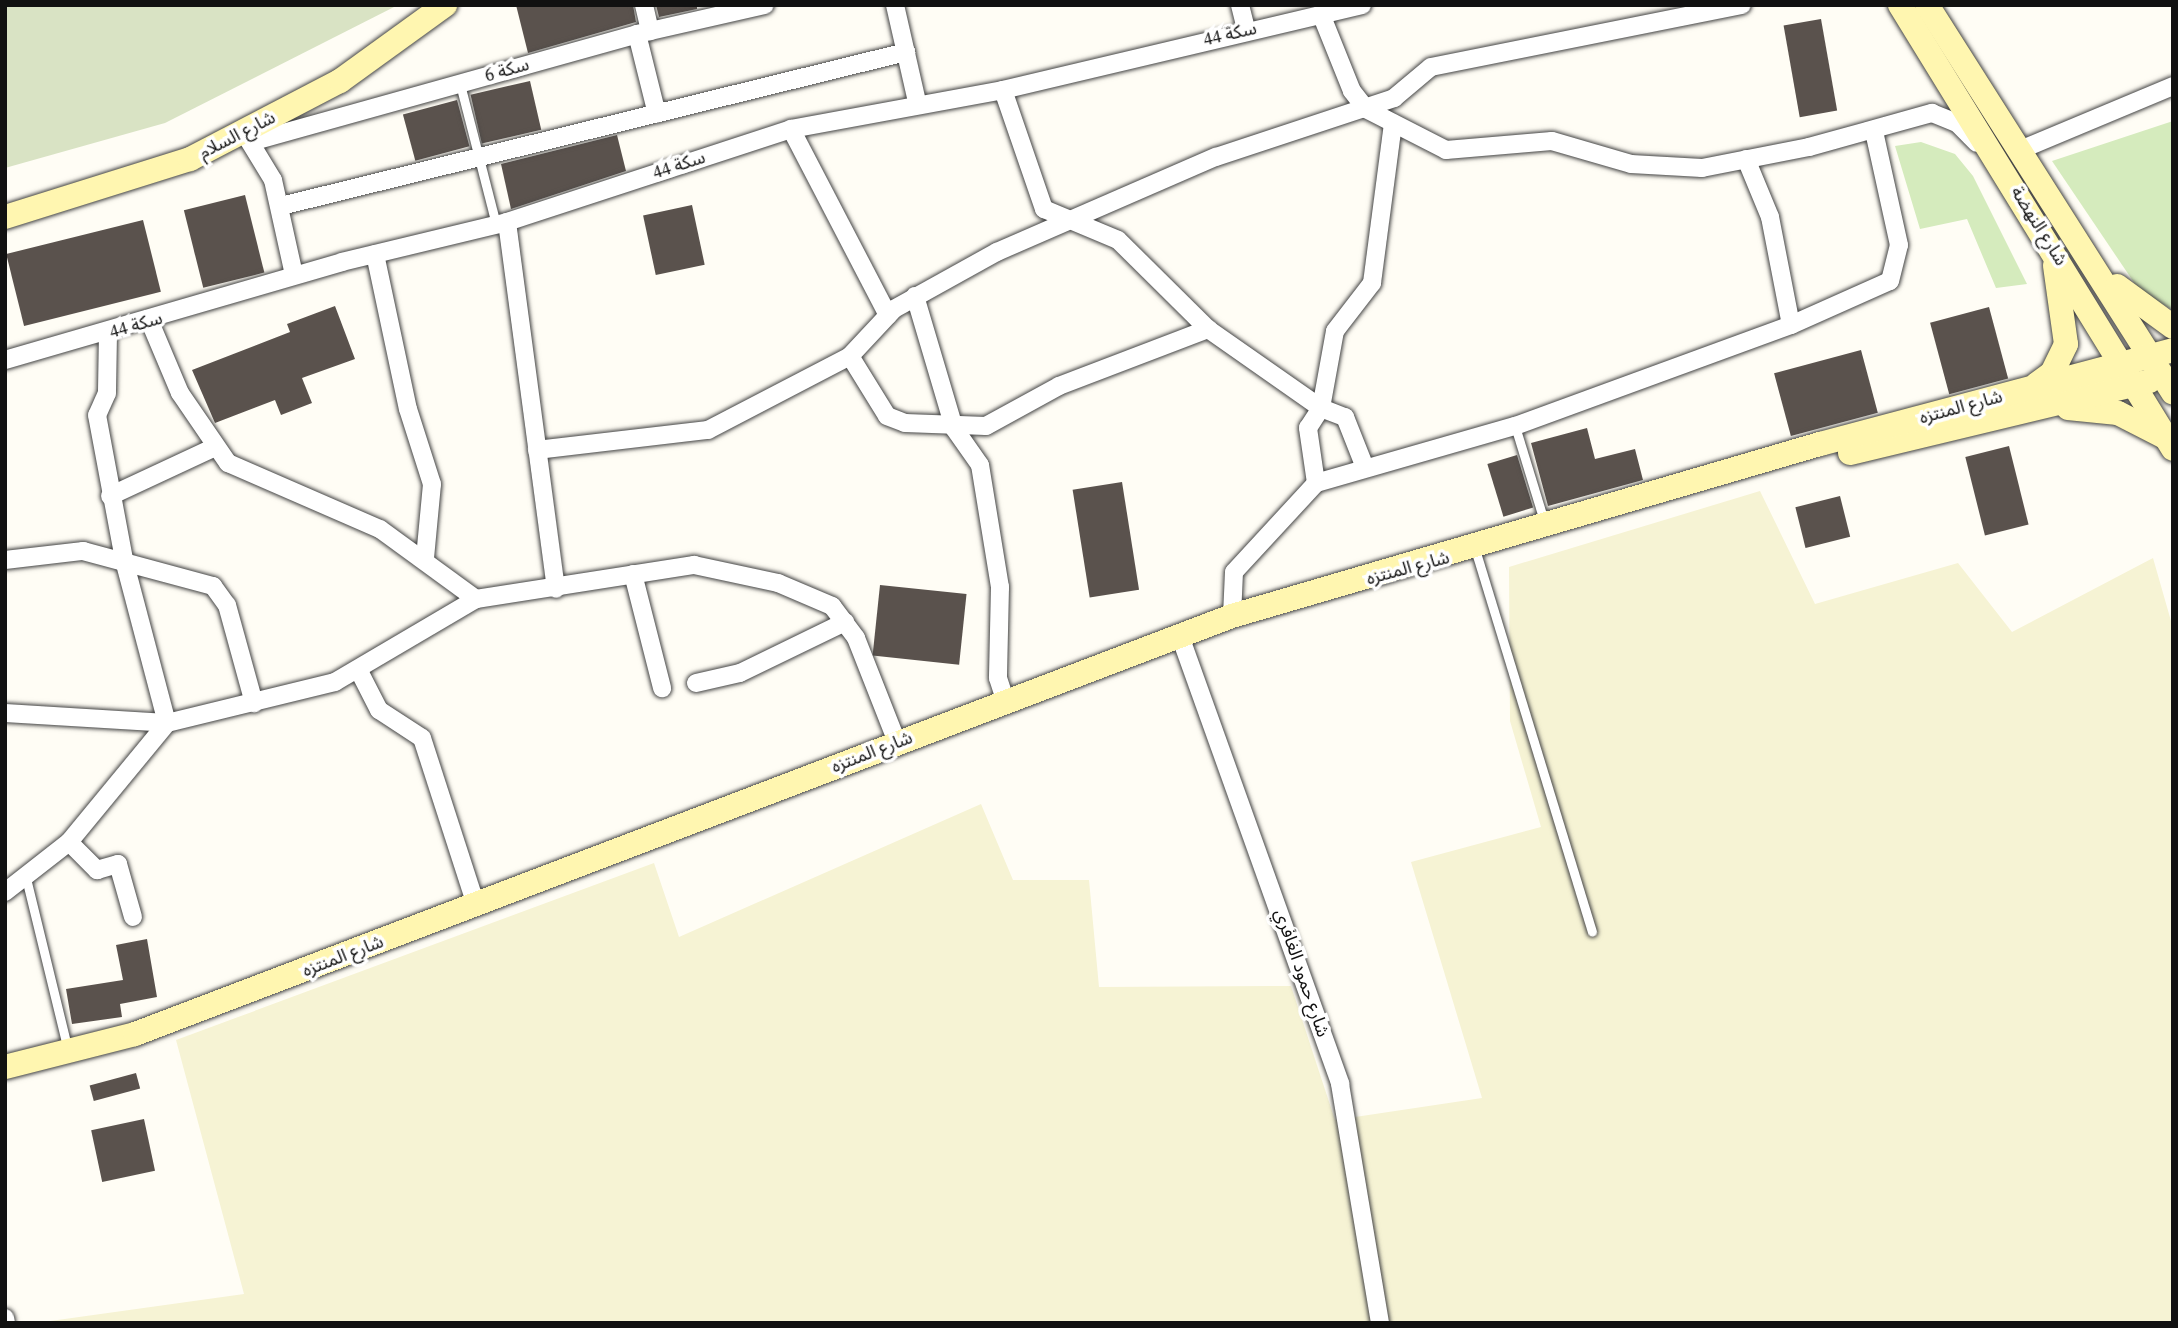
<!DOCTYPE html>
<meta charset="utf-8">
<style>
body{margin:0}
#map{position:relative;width:2178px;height:1328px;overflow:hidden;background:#fffdf5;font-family:"Source Serif 4","Noto Sans Arabic",serif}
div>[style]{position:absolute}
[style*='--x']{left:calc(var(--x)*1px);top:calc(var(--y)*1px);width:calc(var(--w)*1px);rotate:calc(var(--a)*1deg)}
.farmland>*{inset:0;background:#f6f3d4}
.green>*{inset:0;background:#d5ebbd}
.cemetery>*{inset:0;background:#d9e3c4}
.building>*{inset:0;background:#5a524d;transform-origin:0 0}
.roads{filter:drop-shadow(0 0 2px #444) drop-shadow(0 0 2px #444)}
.lane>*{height:9px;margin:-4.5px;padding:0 4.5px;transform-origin:4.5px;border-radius:4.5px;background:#fff}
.street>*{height:18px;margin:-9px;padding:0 9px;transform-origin:9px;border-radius:9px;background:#fff}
.secondary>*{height:24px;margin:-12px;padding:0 12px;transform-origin:12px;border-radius:12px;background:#fff6b0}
span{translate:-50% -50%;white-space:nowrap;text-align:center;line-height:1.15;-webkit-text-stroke:7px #fff;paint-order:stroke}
.street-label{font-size:18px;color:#111}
.frame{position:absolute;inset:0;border:7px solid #111;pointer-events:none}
</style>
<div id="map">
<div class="farmland">
<div style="clip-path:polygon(1760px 491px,1815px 604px,1958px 563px,2012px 632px,2153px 558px,2173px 628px,2173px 1323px,36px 1323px,244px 1294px,176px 1040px,654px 863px,679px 937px,981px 804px,1013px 880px,1089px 880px,1099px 987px,1291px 986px,1335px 1120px,1482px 1098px,1411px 862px,1541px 827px,1510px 721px,1509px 567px)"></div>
</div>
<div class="green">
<div style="clip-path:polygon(2173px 121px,2173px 310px,2139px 290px,2052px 161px)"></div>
<div style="clip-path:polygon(1921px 142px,1955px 154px,1973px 176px,2027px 284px,1996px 288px,1967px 219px,1920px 229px,1895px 146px)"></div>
</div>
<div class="cemetery">
<div style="clip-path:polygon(5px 5px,398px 5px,165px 123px,5px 168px)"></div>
</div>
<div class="building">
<div style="clip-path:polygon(516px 5px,633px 5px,636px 22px,528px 53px)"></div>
<div style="clip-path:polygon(656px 5px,697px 5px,697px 9px,659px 17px)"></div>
<div style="left:1821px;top:19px;width:93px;height:38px;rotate:80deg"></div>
<div style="left:530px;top:81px;width:50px;height:61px;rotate:77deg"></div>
<div style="left:457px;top:100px;width:48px;height:56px;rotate:75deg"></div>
<div style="clip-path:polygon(617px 135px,626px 171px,511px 209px,501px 164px)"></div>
<div style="left:245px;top:195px;width:80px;height:63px;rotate:76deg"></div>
<div style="left:692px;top:205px;width:61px;height:50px;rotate:78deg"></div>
<div style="left:143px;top:220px;width:74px;height:141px;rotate:76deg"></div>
<div style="clip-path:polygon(335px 306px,355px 359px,302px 378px,312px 403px,281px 415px,275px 400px,215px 423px,192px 370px,290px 332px,287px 324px)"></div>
<div style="left:1989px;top:307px;width:74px;height:61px;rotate:75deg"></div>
<div style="left:1861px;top:350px;width:65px;height:90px;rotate:75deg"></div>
<div style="clip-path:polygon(1587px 428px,1595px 459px,1635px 449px,1643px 480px,1548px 506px,1531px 443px)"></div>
<div style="left:2009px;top:446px;width:81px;height:45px;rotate:76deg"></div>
<div style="left:1517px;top:455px;width:55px;height:31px;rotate:73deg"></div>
<div style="left:1122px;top:482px;width:109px;height:50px;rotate:81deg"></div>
<div style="left:1840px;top:496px;width:42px;height:46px;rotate:76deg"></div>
<div style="left:880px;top:585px;width:87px;height:71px;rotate:6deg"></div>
<div style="clip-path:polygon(147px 939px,157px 997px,120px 1004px,122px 1017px,72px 1024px,66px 989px,123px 980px,116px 945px)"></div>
<div style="left:136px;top:1073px;width:16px;height:48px;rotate:75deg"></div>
<div style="left:144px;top:1119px;width:53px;height:54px;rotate:78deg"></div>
</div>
<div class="roads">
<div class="lane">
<div style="--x:460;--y:84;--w:145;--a:75.6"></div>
<div style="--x:1515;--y:426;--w:99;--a:73"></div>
<div style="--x:1475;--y:549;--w:400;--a:73"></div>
<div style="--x:26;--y:878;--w:177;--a:76.3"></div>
</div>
<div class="street">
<div style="--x:644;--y:5;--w:27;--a:77"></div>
<div style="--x:895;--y:5;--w:99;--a:77.2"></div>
<div style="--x:1240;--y:5;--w:25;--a:76"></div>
<div style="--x:1321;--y:14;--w:83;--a:68.1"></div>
<div style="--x:1352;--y:91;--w:23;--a:52"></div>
<div style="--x:1366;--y:109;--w:90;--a:27.1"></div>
<div style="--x:1446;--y:150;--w:106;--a:-4.9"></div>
<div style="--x:1552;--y:141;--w:82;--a:16.2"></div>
<div style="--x:1631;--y:164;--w:71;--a:3.2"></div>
<div style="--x:1702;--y:168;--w:109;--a:-11.1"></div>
<div style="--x:1809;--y:147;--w:128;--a:-15.5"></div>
<div style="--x:1932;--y:113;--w:27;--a:22"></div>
<div style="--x:1957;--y:123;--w:28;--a:45"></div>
<div style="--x:637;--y:34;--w:82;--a:76"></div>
<div style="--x:1003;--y:90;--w:126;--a:71"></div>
<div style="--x:1044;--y:209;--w:80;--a:22.7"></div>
<div style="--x:1118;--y:240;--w:127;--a:44.7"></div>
<div style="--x:1208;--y:329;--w:138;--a:35"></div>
<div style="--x:1321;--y:408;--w:26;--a:21"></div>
<div style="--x:1345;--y:417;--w:52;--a:68.4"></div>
<div style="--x:791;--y:129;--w:210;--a:62.5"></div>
<div style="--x:245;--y:134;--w:54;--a:58.7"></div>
<div style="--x:273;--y:180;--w:97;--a:77.5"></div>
<div style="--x:251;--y:142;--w:401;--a:-15.6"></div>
<div style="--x:637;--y:34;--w:131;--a:-12.8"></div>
<div style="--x:2020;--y:150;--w:166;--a:-22.7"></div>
<div style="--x:1746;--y:159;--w:63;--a:67.5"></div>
<div style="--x:1770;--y:217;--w:110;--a:79"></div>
<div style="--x:281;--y:206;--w:644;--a:-13.84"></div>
<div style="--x:507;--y:222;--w:370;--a:82.4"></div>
<div style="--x:375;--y:254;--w:158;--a:78"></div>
<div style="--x:408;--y:409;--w:79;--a:72.3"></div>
<div style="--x:432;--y:484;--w:74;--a:95.4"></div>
<div style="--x:915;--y:296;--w:138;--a:73.5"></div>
<div style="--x:954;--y:428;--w:45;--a:54.9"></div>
<div style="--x:980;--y:465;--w:124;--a:80.7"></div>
<div style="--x:1000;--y:587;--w:91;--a:91.3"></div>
<div style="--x:998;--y:678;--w:23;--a:72"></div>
<div style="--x:150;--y:322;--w:77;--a:67.1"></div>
<div style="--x:180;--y:393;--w:85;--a:55.6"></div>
<div style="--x:228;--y:463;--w:166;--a:23.5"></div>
<div style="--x:380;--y:529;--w:119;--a:36.1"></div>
<div style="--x:108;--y:333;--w:60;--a:91"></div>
<div style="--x:107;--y:393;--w:24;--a:114"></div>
<div style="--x:97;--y:415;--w:152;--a:79.4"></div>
<div style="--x:125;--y:564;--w:164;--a:75.2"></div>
<div style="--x:850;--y:356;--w:70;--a:58.3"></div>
<div style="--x:887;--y:416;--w:19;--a:21"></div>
<div style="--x:905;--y:423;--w:81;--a:2.1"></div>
<div style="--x:986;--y:426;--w:83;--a:-28.7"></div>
<div style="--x:1059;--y:386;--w:160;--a:-20.9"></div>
<div style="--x:5;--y:360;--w:351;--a:-16.2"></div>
<div style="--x:342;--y:262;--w:170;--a:-13.6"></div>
<div style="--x:507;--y:222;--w:299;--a:-18.1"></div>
<div style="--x:791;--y:129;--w:216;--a:-10.4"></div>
<div style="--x:1003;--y:90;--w:369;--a:-13.3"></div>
<div style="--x:537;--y:450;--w:172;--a:-6.7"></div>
<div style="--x:708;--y:430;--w:160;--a:-27.5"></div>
<div style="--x:850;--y:356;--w:64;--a:-46.9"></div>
<div style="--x:894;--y:309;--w:118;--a:-29"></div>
<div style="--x:997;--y:252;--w:239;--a:-23.5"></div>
<div style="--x:1216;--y:157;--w:188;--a:-18.3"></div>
<div style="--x:1394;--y:98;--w:48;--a:-40"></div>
<div style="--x:1431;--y:67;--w:317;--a:-11.3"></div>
<div style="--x:1316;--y:483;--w:56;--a:-98.3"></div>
<div style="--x:1308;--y:428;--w:24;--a:-57"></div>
<div style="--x:1321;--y:408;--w:78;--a:-79.7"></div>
<div style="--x:1335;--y:331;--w:61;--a:-52.4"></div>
<div style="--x:1372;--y:283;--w:161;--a:-82.5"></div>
<div style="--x:110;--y:496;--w:116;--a:-25"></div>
<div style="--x:5;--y:560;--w:79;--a:-6.6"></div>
<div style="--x:83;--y:551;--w:135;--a:15.1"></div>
<div style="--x:213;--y:586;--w:24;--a:54"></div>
<div style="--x:227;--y:605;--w:102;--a:74.6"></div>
<div style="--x:633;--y:574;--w:118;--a:75.7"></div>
<div style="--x:1232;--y:616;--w:44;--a:-87.4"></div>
<div style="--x:1234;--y:572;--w:121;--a:-47.3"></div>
<div style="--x:1316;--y:483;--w:207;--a:-16"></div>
<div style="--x:1515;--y:426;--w:294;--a:-20.1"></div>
<div style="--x:1791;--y:325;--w:108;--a:-24"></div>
<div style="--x:1890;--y:281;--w:37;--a:-76"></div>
<div style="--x:1899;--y:245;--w:117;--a:-102.4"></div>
<div style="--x:1180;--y:636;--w:476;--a:70.3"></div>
<div style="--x:1340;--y:1084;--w:242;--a:80.5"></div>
<div style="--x:359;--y:671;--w:44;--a:62.9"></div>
<div style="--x:379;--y:710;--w:51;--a:33.1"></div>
<div style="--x:422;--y:738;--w:176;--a:72.1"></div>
<div style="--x:696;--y:683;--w:45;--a:-12.8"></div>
<div style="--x:740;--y:673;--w:117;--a:-25.9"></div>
<div style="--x:5;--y:713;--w:162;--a:3.5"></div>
<div style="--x:167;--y:723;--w:173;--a:-13.7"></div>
<div style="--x:335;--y:682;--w:164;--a:-30.5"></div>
<div style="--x:476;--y:599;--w:221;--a:-8.9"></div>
<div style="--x:694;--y:565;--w:86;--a:12.1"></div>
<div style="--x:778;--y:583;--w:59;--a:23.1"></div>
<div style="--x:832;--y:606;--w:40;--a:53"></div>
<div style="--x:856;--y:638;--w:112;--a:68.5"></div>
<div style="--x:69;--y:842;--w:40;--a:45"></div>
<div style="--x:97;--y:870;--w:22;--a:-16"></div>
<div style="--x:118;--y:864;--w:55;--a:74.2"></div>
<div style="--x:5;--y:892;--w:81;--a:-38"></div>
<div style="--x:69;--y:842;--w:154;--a:-50.5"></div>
<div style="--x:5;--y:1318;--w:5;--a:79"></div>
</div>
<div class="secondary">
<div style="--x:1900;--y:5;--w:521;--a:58.41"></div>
<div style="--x:1927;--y:5;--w:459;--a:57.6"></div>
<div style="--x:5;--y:217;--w:194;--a:-17.4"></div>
<div style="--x:190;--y:159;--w:169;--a:-27.5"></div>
<div style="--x:340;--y:81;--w:130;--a:-35.9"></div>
<div style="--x:2117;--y:286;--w:69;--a:36.2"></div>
<div style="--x:2037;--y:384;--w:19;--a:-36"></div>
<div style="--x:2052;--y:373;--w:32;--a:-64"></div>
<div style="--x:2066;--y:344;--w:79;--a:-98"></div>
<div style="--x:2068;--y:408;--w:50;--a:5.7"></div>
<div style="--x:2118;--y:413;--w:51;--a:27.1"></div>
<div style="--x:1850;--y:453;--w:308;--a:-13.5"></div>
<div style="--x:5;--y:1067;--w:134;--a:-14.2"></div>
<div style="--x:135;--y:1034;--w:1174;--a:-20.86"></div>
<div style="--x:1232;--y:616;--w:613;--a:-16.31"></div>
<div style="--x:1820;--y:444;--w:365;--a:-14.9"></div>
</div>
</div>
<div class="street-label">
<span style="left:1230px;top:34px;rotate:-13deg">سكة 44</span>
<span style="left:507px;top:70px;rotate:-16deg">سكة 6</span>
<span style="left:237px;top:135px;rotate:-27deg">شارع السلام</span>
<span style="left:679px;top:165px;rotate:-18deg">سكة 44</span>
<span style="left:2039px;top:226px;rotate:58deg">شارع النهضة</span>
<span style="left:136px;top:325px;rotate:-16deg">سكة 44</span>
<span style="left:1961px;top:407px;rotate:-15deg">شارع المنتزه</span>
<span style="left:1408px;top:568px;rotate:-15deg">شارع المنتزه</span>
<span style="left:872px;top:752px;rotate:-21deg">شارع المنتزه</span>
<span style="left:343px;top:956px;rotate:-21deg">شارع المنتزه</span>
<span style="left:1302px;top:973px;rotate:71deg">شارع حمود الغافري</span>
</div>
<div class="frame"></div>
</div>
